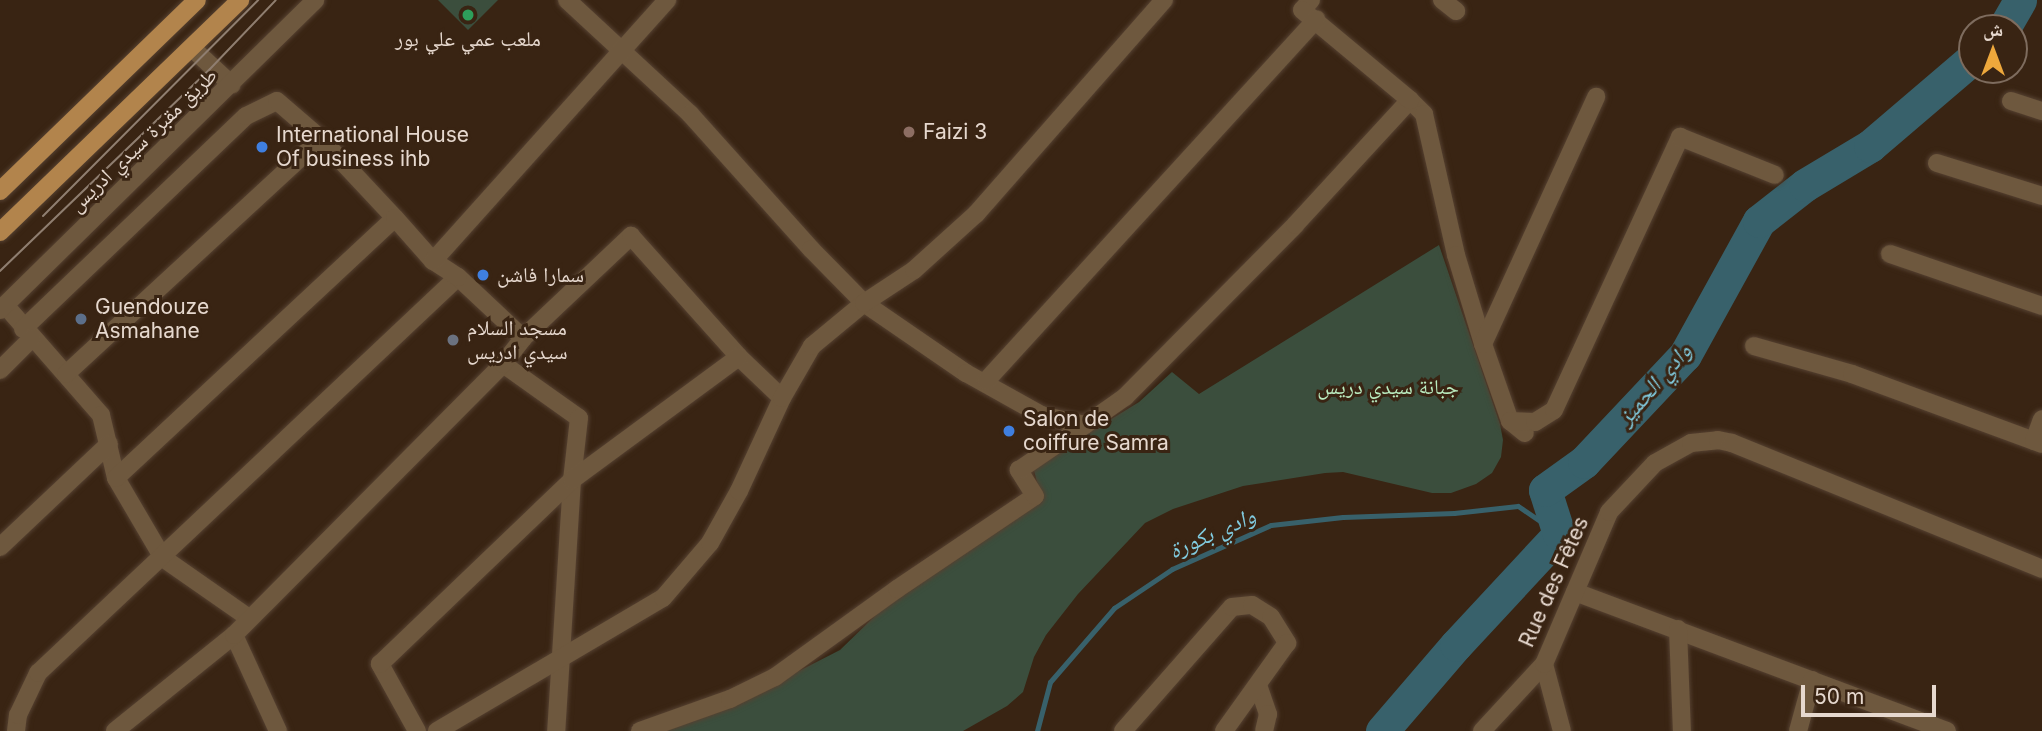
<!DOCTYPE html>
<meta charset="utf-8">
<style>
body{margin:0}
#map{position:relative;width:2042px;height:731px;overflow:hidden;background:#392413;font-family:Inter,"Noto Naskh Arabic",sans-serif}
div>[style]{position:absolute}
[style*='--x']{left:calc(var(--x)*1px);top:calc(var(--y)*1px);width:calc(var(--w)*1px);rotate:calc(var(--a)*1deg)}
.green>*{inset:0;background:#3b4e3d}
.stream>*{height:5px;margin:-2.5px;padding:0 2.5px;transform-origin:2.5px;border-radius:2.5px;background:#38616b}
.river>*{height:33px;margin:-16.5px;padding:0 16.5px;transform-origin:16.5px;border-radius:16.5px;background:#38616b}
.roads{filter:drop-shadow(0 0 2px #554131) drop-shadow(0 0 2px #554131)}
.street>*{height:18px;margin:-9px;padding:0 9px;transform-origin:9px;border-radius:9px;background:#6e583e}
.primary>*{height:18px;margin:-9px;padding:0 9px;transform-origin:9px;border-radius:9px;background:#b2844c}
.tram>*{height:2px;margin:-1px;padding:0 1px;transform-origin:1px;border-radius:1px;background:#8f7e70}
.dots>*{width:19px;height:19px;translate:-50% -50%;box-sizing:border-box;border:4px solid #392413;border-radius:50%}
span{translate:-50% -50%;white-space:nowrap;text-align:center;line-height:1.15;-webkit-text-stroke:6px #392413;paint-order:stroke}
.poi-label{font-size:21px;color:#e6d8ce}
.left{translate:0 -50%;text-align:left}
.street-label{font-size:21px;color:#e6d8ce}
.park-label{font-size:21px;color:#baebbf}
.water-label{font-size:23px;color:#81cbdf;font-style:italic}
.north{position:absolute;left:1958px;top:14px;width:70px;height:70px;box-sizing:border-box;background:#392413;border:2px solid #7e6c5e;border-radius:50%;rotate:0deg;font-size:19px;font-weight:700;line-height:28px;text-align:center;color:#e6d8ce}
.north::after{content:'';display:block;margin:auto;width:24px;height:32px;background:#eea83c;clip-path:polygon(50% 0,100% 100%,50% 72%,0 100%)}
.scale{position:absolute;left:1801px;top:685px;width:135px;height:32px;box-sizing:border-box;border:4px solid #e6d8ce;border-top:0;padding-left:9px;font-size:21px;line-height:24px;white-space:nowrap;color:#e6d8ce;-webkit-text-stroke:5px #392413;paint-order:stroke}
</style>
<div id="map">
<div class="green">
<div style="clip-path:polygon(438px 0,498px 0,468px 30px)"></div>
<div style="clip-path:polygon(1439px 245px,1500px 424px,1503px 440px,1501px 457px,1492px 473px,1476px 484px,1451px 493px,1432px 493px,1343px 472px,1325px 473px,1243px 486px,1173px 509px,1145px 523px,1078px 594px,1046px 635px,1034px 657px,1023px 692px,1007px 706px,963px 731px,655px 731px,738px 702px,840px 650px,879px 612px,1041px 497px,1033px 467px,1139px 402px,1172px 372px,1199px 394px)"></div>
</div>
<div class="stream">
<div style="--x:1037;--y:731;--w:51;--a:-75.1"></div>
<div style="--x:1050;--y:682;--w:98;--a:-49.1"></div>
<div style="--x:1114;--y:608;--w:70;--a:-33.9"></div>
<div style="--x:1172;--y:569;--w:108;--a:-24"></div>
<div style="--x:1271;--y:525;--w:72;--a:-6.3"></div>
<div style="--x:1343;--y:517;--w:111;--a:-2.1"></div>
<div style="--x:1454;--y:513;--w:64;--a:-6.2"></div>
<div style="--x:1518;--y:506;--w:50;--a:34.3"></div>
</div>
<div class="river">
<div style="--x:2004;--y:28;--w:32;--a:-60"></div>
<div style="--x:1382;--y:731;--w:113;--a:-49.3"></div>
<div style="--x:1456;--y:645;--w:151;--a:-47.1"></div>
<div style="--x:1559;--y:534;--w:46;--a:-107.7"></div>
<div style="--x:1545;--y:490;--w:48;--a:-35.7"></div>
<div style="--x:1584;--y:462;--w:147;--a:-46.7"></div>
<div style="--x:1685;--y:355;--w:153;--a:-61.1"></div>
<div style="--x:1759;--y:221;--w:58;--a:-38"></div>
<div style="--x:1805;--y:185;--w:76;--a:-31"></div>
<div style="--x:1870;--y:146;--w:134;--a:-40.5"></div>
</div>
<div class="roads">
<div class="street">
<div style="--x:567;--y:0;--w:168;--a:42.8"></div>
<div style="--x:690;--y:114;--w:181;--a:48.1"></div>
<div style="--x:811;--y:249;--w:76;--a:45.5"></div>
<div style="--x:864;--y:303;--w:124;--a:34.5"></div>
<div style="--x:966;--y:373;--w:86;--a:29.2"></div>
<div style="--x:1041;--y:415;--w:45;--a:12.8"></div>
<div style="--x:1085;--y:425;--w:49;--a:-35"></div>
<div style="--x:1125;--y:397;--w:242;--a:-45.3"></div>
<div style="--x:1295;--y:225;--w:170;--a:-47.4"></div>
<div style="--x:1410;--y:100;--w:20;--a:45"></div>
<div style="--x:1424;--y:114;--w:145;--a:77.2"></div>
<div style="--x:1456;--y:255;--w:93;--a:73.1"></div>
<div style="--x:1483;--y:344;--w:82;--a:70.7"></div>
<div style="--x:1510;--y:421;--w:19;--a:39"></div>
<div style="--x:1311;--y:0;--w:13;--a:132"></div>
<div style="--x:1302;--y:10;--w:141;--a:39.8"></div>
<div style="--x:1442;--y:0;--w:18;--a:38"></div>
<div style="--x:192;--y:48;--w:54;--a:42.8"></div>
<div style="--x:2011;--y:101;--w:33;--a:18"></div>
<div style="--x:1937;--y:163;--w:110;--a:17.4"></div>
<div style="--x:1890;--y:254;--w:161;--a:18.9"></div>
<div style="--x:5;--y:305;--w:146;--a:48.9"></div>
<div style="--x:101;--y:415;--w:65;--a:76.6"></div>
<div style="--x:116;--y:478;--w:93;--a:59.6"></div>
<div style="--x:163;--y:558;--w:105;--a:34.9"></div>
<div style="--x:0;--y:310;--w:442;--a:-44.5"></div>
<div style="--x:23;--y:329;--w:308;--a:-43.7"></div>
<div style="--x:246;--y:116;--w:34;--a:-26"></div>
<div style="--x:277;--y:101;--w:58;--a:40.8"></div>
<div style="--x:321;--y:139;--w:108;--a:46.9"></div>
<div style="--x:523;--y:338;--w:149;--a:-43.4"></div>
<div style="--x:631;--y:236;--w:162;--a:48.2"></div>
<div style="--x:739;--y:357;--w:59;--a:43.6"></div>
<div style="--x:1483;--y:344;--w:272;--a:-65.4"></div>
<div style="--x:1754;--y:346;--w:102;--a:15.9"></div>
<div style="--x:1852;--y:374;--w:202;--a:20.2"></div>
<div style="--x:503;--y:364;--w:93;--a:35.4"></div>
<div style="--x:579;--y:418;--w:62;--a:96.4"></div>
<div style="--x:572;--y:480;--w:252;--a:93.6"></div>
<div style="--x:0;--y:370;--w:45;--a:-45"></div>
<div style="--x:66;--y:374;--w:347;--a:-42.7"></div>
<div style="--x:986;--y:381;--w:490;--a:-47.6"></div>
<div style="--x:1510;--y:421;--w:25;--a:2"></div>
<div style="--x:1535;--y:422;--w:22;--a:-32"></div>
<div style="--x:1554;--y:410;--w:301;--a:-65.2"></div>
<div style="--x:1680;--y:137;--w:102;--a:21.8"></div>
<div style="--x:2034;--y:441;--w:23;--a:-70"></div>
<div style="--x:116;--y:478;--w:381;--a:-43"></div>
<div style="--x:395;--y:218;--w:57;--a:48.5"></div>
<div style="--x:0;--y:547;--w:150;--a:-43.4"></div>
<div style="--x:1575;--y:592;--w:397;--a:20.5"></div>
<div style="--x:1678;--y:629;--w:102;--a:87.8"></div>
<div style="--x:234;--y:635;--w:106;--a:65.4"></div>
<div style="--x:1544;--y:664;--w:69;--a:75"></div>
<div style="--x:1258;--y:685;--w:31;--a:71"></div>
<div style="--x:1268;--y:714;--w:17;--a:103"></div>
<div style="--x:16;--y:731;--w:16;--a:-83"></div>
<div style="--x:18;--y:715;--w:47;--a:-64.5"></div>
<div style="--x:38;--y:673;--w:577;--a:-43.32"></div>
<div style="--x:115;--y:731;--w:153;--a:-38.9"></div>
<div style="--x:234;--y:635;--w:382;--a:-45.2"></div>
<div style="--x:503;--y:364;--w:33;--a:-52"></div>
<div style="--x:523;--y:338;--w:89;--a:-136.8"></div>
<div style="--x:458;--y:277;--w:30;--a:-147"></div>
<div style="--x:433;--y:261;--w:351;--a:-48.1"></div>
<div style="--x:417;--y:731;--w:77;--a:-118.9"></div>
<div style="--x:380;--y:664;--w:266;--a:-43.8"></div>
<div style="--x:572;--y:480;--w:207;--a:-36.4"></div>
<div style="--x:437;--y:731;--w:262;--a:-30.5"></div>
<div style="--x:663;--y:598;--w:72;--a:-49.5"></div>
<div style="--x:710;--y:543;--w:60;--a:-60.9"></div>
<div style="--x:739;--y:491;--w:102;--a:-65.2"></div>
<div style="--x:782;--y:398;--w:60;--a:-60"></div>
<div style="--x:812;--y:346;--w:67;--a:-39.6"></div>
<div style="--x:864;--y:303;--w:60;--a:-33.4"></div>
<div style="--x:914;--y:270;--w:84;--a:-42.1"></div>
<div style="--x:976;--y:214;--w:285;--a:-48.7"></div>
<div style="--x:640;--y:731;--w:96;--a:-19.6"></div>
<div style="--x:730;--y:699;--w:50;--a:-26.1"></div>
<div style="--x:775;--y:677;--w:150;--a:-35.8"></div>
<div style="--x:897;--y:589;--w:166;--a:-34"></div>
<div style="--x:1035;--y:496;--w:31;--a:-122"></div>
<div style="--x:1019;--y:470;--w:80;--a:-34.3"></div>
<div style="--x:1123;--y:731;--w:165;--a:-48.7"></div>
<div style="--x:1232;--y:607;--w:20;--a:-6"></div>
<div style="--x:1252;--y:605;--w:22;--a:32"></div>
<div style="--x:1271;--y:617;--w:31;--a:58"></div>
<div style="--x:1287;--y:643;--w:108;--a:125.6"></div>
<div style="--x:1482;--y:731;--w:91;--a:-47.2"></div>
<div style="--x:1544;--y:664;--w:165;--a:-66.8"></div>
<div style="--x:1609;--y:512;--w:67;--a:-46.8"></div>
<div style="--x:1655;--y:463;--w:41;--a:-29.1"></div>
<div style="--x:1691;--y:443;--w:27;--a:-6"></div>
<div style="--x:1718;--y:440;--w:14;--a:12"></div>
<div style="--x:1732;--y:443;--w:335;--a:22.1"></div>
<div style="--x:1798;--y:731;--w:53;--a:-74.6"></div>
</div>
<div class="primary">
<div style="--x:0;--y:191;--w:274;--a:-44.1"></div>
<div style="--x:0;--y:232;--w:334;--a:-44"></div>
</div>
</div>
<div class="tram">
<div style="--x:43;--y:216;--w:305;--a:-45.1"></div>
<div style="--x:0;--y:271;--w:291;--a:-43.9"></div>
<div style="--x:210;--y:69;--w:95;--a:-46.3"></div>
</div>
<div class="dots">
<div style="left:468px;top:15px;background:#2e9e5b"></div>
<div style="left:909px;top:132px;background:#8d6e63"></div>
<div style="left:262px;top:147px;background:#3f7fe0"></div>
<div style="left:483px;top:275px;background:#3f7fe0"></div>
<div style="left:81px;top:319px;background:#5c6f8a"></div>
<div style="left:453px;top:340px;background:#6b7280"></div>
<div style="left:1009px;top:431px;background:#3f7fe0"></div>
</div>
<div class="poi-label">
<span style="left:468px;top:39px">ملعب عمي علي بور</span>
<span class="left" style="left:923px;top:132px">Faizi 3</span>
<span class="left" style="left:276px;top:147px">International House<br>Of business ihb</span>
<span class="left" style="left:497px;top:275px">سمارا فاشن</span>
<span class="left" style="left:95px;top:319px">Guendouze<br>Asmahane</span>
<span class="left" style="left:467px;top:340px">مسجد السلام<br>سيدي ادريس</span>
<span class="left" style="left:1023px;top:431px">Salon de<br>coiffure Samra</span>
</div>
<div class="street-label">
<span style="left:143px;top:140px;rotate:-44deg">طريق مقبرة سيدي ادريس</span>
<span style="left:1554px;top:582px;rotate:-66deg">Rue des Fêtes</span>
</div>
<div class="park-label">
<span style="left:1388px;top:387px">جبانة سيدي دريس</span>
</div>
<div class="water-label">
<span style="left:1654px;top:384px;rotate:-49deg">وادي الحميز</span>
<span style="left:1212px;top:533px;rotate:-24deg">وادي بكورة</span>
</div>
<div class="north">ش</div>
<div class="scale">50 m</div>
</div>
